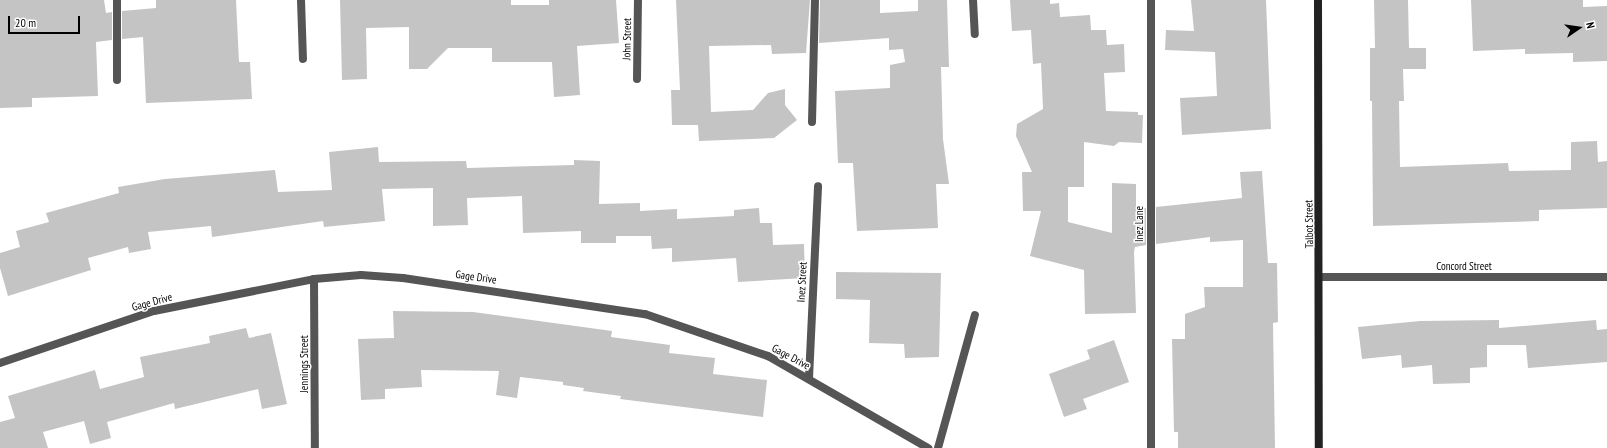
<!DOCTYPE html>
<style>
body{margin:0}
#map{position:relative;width:1607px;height:448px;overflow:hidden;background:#fff;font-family:"PT Sans Narrow",sans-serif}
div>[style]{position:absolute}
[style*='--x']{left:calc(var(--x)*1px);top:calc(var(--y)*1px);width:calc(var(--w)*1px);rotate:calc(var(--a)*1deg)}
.building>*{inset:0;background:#c4c4c4}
.lane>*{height:8px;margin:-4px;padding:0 4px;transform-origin:4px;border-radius:4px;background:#555}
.street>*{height:8px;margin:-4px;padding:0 4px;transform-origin:4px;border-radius:4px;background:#555}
.secondary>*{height:8px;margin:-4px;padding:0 4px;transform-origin:4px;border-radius:4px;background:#222}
span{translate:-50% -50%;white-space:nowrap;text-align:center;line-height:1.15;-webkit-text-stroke:3px #fff;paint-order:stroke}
.street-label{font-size:11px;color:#000}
.north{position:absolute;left:1559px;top:8px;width:40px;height:40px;-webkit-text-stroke:3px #fff;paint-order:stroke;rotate:77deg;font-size:11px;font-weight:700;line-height:16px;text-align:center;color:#000}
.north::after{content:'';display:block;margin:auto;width:14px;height:18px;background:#000;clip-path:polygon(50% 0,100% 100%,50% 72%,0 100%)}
.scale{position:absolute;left:8px;top:16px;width:72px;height:18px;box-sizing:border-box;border:2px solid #000;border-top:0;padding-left:5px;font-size:12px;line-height:14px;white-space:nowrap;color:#000;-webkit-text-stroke:3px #fff;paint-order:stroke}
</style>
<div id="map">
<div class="building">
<div style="clip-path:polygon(0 0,104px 0,106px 13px,112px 12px,112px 40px,96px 42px,98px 96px,32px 98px,32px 107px,0 108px)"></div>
<div style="clip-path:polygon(156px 0,236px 0,239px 62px,250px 62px,252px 99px,146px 103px,143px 37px,122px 39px,122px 11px,156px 8px)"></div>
<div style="clip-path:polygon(340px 0,511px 0,511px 5px,549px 5px,549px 0,616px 0,619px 43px,577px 46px,580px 95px,554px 97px,552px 62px,492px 62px,492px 48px,448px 48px,427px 69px,409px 69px,409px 27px,366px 28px,367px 79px,342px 80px)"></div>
<div style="clip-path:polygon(676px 0,810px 0,806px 53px,772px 54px,771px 45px,709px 46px,711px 112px,753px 110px,768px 93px,785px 89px,785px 105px,797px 120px,774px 138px,699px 141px,698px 125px,672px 125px,671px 90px,680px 90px)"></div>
<div style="clip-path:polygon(820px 0,880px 0,880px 13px,918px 11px,918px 0,947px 0,949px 67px,941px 67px,943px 139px,949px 184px,936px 184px,938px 228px,857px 231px,853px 163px,838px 163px,835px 91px,890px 88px,890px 65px,905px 62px,903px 49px,889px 50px,889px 38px,819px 43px)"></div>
<div style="clip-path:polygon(1010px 0,1050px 0,1050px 4px,1059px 3px,1060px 17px,1090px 15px,1091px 30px,1106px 30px,1107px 45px,1124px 44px,1125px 72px,1104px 73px,1106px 111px,1138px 112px,1138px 115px,1143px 115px,1142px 143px,1119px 142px,1114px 146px,1084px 142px,1084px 187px,1068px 187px,1068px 222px,1112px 233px,1112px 183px,1136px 184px,1136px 209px,1146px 208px,1146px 245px,1135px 247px,1134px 252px,1136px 313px,1085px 314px,1084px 270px,1030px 256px,1041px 211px,1023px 211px,1022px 172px,1032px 172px,1016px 136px,1017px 124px,1043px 109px,1041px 63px,1033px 64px,1031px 30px,1012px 31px)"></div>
<div style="clip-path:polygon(1191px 0,1266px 0,1271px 129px,1182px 135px,1180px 98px,1217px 96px,1215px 52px,1165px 50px,1166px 30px,1194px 31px)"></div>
<div style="clip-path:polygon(1374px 0,1408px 0,1409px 48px,1426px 48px,1426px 69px,1403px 69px,1404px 101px,1399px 101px,1400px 167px,1508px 163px,1509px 171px,1571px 170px,1571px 142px,1597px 141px,1598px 162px,1607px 161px,1607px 208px,1539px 210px,1539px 221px,1373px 226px,1372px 101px,1370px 101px,1370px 48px,1375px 48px)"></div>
<div style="clip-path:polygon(1471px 0,1583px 0,1583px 7px,1607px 6px,1607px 61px,1573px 62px,1573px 53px,1525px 54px,1525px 49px,1473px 51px)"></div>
<div style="clip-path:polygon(378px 147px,379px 162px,466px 161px,467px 168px,574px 165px,574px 160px,600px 161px,599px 204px,640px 203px,640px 211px,677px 209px,677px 219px,734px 216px,734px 210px,759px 208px,760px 223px,772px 223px,773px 245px,804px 244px,805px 278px,738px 282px,736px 258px,672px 262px,672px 248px,652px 249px,651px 236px,616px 236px,616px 243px,581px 243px,581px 231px,523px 233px,522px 196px,467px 198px,468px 225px,433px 226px,433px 188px,382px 189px,385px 221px,324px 227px,323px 221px,212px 237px,211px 226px,148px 232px,151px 249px,129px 253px,128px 247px,88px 258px,91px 270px,8px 296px,0 268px,0 253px,20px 247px,16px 231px,49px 222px,46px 213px,119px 193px,118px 187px,165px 179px,275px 170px,278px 192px,332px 190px,329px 152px)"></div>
<div style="clip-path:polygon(1262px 171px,1268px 263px,1277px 263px,1278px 322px,1273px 323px,1275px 448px,1178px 448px,1178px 432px,1174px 432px,1172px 339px,1185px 339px,1185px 314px,1205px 307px,1204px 287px,1243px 287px,1243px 240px,1210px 242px,1210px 237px,1156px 244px,1156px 207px,1242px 198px,1240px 172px)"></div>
<div style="clip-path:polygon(836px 272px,941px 273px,939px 357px,905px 358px,904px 344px,869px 343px,870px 300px,836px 299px)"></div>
<div style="clip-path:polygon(393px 311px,473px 312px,612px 331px,611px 337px,670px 345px,669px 353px,715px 358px,713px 374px,767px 380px,763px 417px,620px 399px,621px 396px,583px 391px,584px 388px,563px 385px,563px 382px,520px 377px,517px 398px,496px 395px,499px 371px,421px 370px,422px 387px,385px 389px,385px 399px,361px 400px,358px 339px,394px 338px)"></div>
<div style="clip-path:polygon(1499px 320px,1499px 328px,1596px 320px,1597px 330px,1607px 329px,1607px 362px,1528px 368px,1526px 345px,1487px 345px,1487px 367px,1470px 368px,1470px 383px,1433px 384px,1432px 365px,1402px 368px,1401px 355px,1362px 359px,1358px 327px,1420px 321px)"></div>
<div style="clip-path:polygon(246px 328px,249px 338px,271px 333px,287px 404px,262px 409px,258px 389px,175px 409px,174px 403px,107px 422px,111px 438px,90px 444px,84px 421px,43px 432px,48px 448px,0 448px,0 422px,15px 418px,8px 396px,95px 370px,100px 389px,144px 377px,140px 357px,210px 343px,209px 336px)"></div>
<div style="clip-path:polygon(1114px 340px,1129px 382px,1083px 399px,1087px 409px,1064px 417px,1049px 374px,1090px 359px,1087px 350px)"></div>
</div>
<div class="lane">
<div style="--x:117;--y:0;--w:80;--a:90"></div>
<div style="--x:812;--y:122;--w:122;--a:-88.6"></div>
<div style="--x:809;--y:378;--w:192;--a:-87.3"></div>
</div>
<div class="street">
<div style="--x:301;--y:0;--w:59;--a:88.1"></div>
<div style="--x:973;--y:0;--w:34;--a:87"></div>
<div style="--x:1151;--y:0;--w:448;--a:90"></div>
<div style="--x:637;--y:79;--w:79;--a:-89.3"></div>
<div style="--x:1320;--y:277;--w:287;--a:0"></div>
<div style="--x:314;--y:279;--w:169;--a:89.7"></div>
<div style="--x:0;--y:363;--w:163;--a:-18.7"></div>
<div style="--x:154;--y:311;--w:163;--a:-11.3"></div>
<div style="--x:314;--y:279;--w:47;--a:-4.9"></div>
<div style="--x:361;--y:275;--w:42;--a:4.1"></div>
<div style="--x:403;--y:278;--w:245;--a:8.5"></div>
<div style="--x:645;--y:314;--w:130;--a:18.9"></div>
<div style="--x:768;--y:356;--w:185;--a:29.9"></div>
<div style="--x:938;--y:448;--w:138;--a:-74.5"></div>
</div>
<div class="secondary">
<div style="--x:1318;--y:0;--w:448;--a:89.9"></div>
</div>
<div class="street-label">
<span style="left:627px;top:39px;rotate:-89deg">John Street</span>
<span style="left:1139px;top:224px;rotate:-90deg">Inez Lane</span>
<span style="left:1309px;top:224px;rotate:-91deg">Talbot Street</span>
<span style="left:1464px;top:266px">Concord Street</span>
<span style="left:476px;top:277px;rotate:8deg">Gage Drive</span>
<span style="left:802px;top:282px;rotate:-87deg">Inez Street</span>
<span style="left:152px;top:302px;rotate:-15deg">Gage Drive</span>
<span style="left:791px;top:357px;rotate:28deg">Gage Drive</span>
<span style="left:304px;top:364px;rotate:-90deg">Jennings Street</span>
</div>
<div class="north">N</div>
<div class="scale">20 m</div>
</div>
